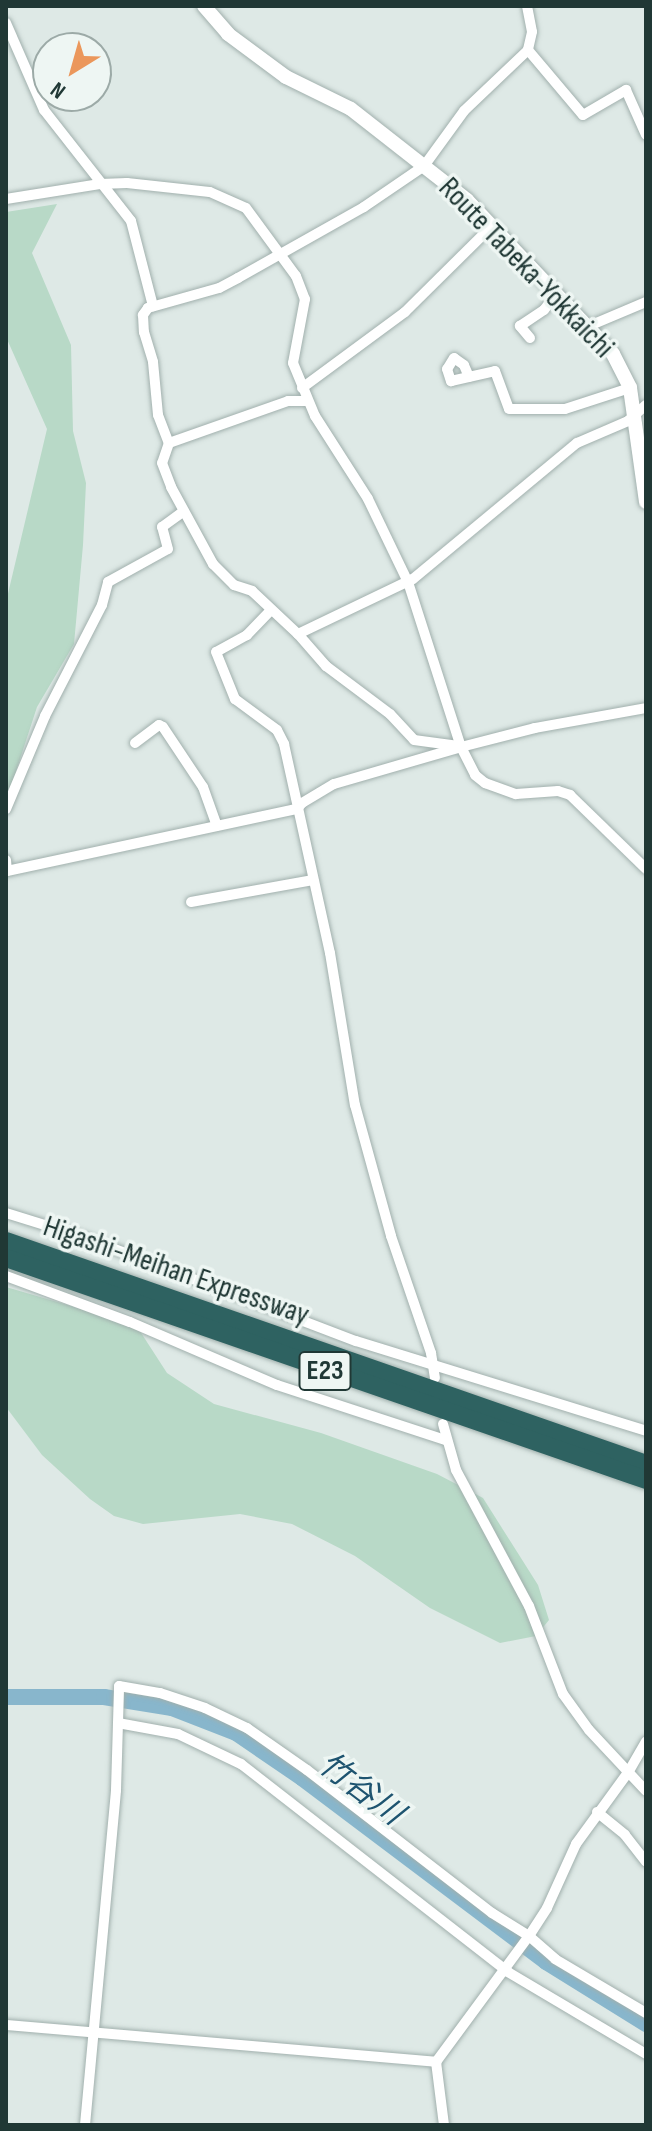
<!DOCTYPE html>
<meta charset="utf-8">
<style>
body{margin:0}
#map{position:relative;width:652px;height:2131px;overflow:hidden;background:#dee9e6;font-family:"Sofia Sans Condensed","Noto Sans JP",sans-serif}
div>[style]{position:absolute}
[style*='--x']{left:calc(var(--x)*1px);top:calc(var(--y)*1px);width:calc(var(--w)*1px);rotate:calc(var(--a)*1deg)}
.green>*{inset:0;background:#b8d9c7}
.river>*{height:16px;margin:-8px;padding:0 8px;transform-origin:8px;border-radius:8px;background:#88b6cc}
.roads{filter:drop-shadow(0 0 2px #a1b0ad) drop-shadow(0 0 2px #a1b0ad)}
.street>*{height:10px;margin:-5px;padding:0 5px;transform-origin:5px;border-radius:5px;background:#fff}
.secondary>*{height:14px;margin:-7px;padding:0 7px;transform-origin:7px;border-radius:7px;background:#fff}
.highway>*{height:18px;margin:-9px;padding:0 9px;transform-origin:9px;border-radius:9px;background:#2e6261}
span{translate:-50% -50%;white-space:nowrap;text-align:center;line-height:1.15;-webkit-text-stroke:7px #eef6f3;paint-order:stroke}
.shield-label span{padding:2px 6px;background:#eef6f3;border:2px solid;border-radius:6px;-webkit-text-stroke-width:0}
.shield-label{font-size:28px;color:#203835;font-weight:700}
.street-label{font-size:30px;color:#203835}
.water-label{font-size:32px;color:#1e5470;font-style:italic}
.frame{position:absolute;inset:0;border:8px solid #203835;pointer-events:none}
.north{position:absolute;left:32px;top:32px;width:80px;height:80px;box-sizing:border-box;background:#eef6f3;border:2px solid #9caaa7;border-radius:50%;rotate:217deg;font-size:22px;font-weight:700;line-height:32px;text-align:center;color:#203835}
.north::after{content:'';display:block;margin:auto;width:28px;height:36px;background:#eb975b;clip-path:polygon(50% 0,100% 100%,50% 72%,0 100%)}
</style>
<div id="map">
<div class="green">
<div style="clip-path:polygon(57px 204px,32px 253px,71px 345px,73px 431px,86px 483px,83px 545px,74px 644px,37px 707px,6px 802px,6px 602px,47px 429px,6px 337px,6px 212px)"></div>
<div style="clip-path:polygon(6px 1287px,136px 1325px,167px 1373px,214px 1404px,321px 1433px,437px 1474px,483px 1498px,538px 1585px,549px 1620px,536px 1636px,500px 1643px,430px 1608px,355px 1556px,292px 1524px,240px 1514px,143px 1524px,114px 1516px,90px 1499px,42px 1455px,6px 1407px)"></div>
</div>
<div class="river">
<div style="--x:6;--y:1697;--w:98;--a:0"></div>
<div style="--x:104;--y:1697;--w:69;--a:9.2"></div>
<div style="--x:172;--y:1708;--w:69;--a:21.3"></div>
<div style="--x:236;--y:1733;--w:80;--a:34.3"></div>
<div style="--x:302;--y:1778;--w:306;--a:37"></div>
<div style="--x:546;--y:1962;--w:118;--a:31.8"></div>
</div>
<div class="roads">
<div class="street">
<div style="--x:527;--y:6;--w:26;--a:79"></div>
<div style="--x:532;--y:32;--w:18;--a:103"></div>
<div style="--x:528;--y:50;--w:88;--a:136.4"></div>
<div style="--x:464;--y:111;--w:68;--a:126"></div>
<div style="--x:424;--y:166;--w:73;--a:145.7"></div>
<div style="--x:364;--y:207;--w:145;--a:150.6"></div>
<div style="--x:238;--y:278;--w:21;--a:152"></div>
<div style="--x:219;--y:288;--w:74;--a:164.3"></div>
<div style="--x:148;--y:308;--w:9;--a:126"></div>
<div style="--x:143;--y:315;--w:17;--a:87"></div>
<div style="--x:144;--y:332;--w:31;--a:73"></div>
<div style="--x:153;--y:362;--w:53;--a:84.6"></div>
<div style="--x:158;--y:415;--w:30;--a:69"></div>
<div style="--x:169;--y:443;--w:21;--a:109"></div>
<div style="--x:162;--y:463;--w:26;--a:69"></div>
<div style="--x:171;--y:487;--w:88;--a:61.4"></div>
<div style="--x:213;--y:564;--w:30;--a:45"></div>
<div style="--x:234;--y:585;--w:19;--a:18"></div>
<div style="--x:252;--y:591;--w:63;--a:43.1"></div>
<div style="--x:298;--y:634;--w:127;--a:-25.6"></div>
<div style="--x:413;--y:579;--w:213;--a:-39.7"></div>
<div style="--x:577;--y:443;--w:56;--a:-23.3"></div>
<div style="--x:628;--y:421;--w:24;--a:-42"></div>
<div style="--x:6;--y:23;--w:95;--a:66.4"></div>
<div style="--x:44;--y:110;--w:141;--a:51.9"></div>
<div style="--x:131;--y:221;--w:88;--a:75.5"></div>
<div style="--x:528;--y:50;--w:85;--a:49.8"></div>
<div style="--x:583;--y:115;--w:50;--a:-30.2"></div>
<div style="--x:626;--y:90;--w:49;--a:66"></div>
<div style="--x:6;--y:199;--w:95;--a:-9.1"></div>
<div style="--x:100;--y:184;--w:27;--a:-2"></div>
<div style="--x:127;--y:183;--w:83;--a:6.2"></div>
<div style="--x:210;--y:192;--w:39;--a:24"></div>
<div style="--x:246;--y:208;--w:84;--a:53.7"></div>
<div style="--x:296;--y:276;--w:25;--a:69"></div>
<div style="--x:305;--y:299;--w:65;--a:100.6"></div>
<div style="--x:293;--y:363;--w:57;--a:67.5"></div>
<div style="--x:315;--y:416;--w:98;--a:57.4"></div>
<div style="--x:368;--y:499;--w:92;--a:64.3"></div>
<div style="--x:408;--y:582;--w:173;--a:72.2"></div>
<div style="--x:461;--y:747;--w:31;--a:63"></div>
<div style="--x:475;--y:775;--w:13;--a:39"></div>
<div style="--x:485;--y:783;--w:33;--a:20"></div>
<div style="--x:516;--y:794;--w:42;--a:-4.1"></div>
<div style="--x:558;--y:791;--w:13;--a:18"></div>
<div style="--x:570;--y:795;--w:106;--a:44.2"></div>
<div style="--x:589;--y:326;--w:62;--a:-22.8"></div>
<div style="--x:530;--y:338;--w:16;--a:-130"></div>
<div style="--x:520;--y:326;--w:29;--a:-34"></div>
<div style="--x:544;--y:310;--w:21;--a:-53"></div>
<div style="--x:469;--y:377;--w:13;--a:-113"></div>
<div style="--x:464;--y:365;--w:12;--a:-145"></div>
<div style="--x:454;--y:358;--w:13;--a:122"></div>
<div style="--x:447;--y:369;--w:13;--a:72"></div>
<div style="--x:451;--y:381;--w:45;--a:-12.8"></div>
<div style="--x:495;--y:371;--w:40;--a:69.8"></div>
<div style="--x:509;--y:409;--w:56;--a:0"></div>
<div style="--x:565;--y:409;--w:68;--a:-17.9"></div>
<div style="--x:302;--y:388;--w:128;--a:-36.4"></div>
<div style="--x:405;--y:312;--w:122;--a:-44.7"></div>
<div style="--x:169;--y:443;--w:126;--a:-19.4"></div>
<div style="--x:288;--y:401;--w:19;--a:0"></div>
<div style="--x:271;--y:610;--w:35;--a:134"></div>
<div style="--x:247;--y:635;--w:35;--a:151"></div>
<div style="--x:216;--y:652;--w:51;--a:68"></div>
<div style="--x:235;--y:699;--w:52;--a:36.4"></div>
<div style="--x:277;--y:730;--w:16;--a:63"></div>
<div style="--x:284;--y:744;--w:214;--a:77.6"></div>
<div style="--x:330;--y:953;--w:154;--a:80.7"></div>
<div style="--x:355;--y:1105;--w:136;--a:74.6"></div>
<div style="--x:391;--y:1236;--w:124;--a:71.1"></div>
<div style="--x:431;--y:1353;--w:25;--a:81"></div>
<div style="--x:298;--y:634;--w:43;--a:48.8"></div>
<div style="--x:326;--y:666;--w:80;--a:36.9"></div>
<div style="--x:390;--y:714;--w:35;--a:47"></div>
<div style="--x:414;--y:740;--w:45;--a:7.6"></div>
<div style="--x:135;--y:743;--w:30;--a:-37"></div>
<div style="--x:159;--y:725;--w:4;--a:27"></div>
<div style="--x:163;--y:727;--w:72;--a:56.3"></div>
<div style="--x:203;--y:787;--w:41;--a:70.3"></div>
<div style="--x:6;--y:809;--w:101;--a:-67.2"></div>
<div style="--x:45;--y:716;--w:125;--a:-62.8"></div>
<div style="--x:102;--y:605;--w:24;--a:-75"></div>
<div style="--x:108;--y:582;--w:68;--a:-28.8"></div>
<div style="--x:168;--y:549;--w:23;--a:-105"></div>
<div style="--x:162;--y:527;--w:27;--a:-36"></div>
<div style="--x:6;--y:860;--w:11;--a:85"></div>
<div style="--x:7;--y:871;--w:297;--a:-12.1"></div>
<div style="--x:297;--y:809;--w:8;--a:-50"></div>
<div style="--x:302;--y:803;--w:37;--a:-31"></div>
<div style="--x:334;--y:784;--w:132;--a:-16.2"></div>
<div style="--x:461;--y:747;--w:76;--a:-14.4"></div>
<div style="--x:535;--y:728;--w:113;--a:-10.2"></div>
<div style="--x:191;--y:902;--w:124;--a:-10.2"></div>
<div style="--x:6;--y:1213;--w:81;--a:17.3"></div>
<div style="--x:83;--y:1237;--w:292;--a:20.9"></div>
<div style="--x:356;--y:1341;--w:304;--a:17.2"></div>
<div style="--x:6;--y:1276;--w:132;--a:20.4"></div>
<div style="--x:130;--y:1322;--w:160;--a:23.2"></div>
<div style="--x:277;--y:1385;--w:177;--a:18.1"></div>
<div style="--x:443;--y:1424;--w:48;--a:74.2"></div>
<div style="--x:456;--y:1470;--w:154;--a:61.8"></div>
<div style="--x:529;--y:1606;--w:94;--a:68.9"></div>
<div style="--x:563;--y:1694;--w:44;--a:54.2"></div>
<div style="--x:589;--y:1730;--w:83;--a:46.9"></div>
<div style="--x:118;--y:1723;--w:61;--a:10.4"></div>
<div style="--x:178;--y:1734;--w:70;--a:25.5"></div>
<div style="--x:241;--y:1764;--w:338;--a:37.9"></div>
<div style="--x:508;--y:1972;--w:161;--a:30.7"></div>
<div style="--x:597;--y:1812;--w:36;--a:39"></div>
<div style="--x:625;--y:1835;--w:34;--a:52"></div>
<div style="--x:6;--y:2025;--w:432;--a:4.9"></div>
<div style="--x:85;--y:2125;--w:336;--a:-84.7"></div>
<div style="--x:116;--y:1790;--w:104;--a:-88.3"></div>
<div style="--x:119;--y:1686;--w:42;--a:9.7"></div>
<div style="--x:160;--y:1693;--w:47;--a:18.4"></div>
<div style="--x:205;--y:1708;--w:47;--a:25.5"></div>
<div style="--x:247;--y:1728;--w:73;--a:35"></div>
<div style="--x:307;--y:1770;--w:234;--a:37.7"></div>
<div style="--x:492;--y:1913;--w:44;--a:31.9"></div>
<div style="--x:529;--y:1936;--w:35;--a:41"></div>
<div style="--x:555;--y:1959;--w:106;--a:30.7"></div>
<div style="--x:444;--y:2125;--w:64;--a:-97.2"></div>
<div style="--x:436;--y:2062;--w:157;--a:-53.6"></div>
<div style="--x:529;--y:1936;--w:33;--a:-57"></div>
<div style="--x:547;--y:1908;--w:70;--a:-65.6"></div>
<div style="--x:576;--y:1844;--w:90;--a:-54"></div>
<div style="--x:629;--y:1771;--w:34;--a:-60"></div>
</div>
<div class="secondary">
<div style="--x:204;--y:6;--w:37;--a:49"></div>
<div style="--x:228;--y:34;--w:72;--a:36.6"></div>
<div style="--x:286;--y:77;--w:72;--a:26.2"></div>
<div style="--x:351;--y:109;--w:147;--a:38.1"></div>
<div style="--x:467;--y:200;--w:212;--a:46.5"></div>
<div style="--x:613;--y:354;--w:38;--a:63"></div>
<div style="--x:630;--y:388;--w:115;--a:82"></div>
</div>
<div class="highway">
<div style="--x:6;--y:1241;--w:678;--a:19.21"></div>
<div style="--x:6;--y:1258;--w:677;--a:19.13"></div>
</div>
</div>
<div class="shield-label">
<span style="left:325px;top:1371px">E23</span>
</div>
<div class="street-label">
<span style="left:526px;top:268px;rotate:46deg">Route Tabeka-Yokkaichi</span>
<span style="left:176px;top:1271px;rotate:19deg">Higashi-Meihan Expressway</span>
</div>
<div class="water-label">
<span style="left:360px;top:1790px;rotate:37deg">竹谷川</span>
</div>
<div class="frame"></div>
<div class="north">N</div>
</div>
